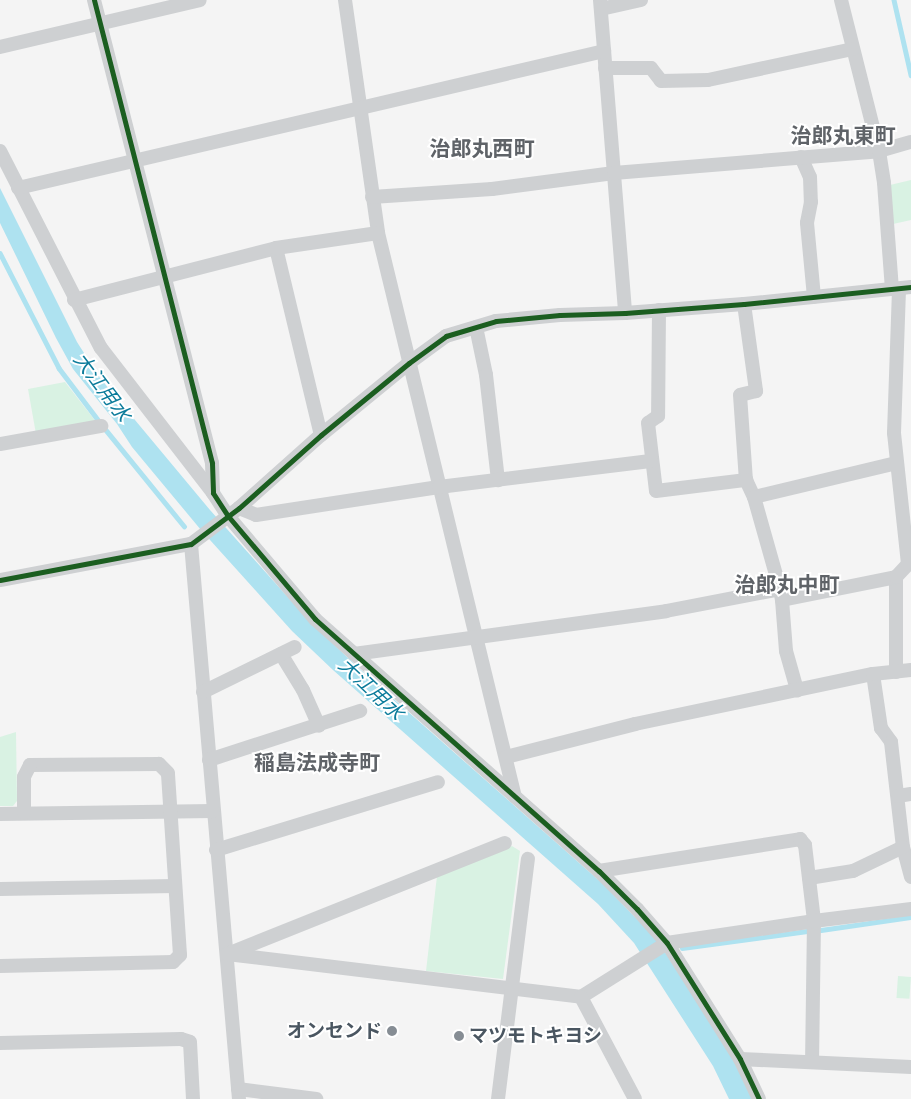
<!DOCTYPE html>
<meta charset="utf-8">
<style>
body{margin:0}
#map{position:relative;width:911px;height:1099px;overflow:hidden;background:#f4f4f4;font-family:"PT Sans Narrow","Noto Sans JP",sans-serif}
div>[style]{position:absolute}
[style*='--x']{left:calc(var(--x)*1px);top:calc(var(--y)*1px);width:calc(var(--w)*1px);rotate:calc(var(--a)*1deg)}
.green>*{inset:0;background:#d9f2e3;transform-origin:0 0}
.water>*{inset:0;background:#aee2f0}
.stream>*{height:4.5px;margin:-2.25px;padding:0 2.25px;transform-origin:2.25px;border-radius:2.25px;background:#aee2f0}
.street>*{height:14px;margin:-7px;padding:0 7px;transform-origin:7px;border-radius:7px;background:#ced0d2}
.cycleway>*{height:5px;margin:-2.5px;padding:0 2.5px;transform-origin:2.5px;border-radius:2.5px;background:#1b5e20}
.dots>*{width:14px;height:14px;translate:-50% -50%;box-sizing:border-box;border:2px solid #fff;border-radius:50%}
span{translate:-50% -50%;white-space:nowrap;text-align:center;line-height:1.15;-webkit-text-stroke:4px #fff;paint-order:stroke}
.poi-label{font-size:19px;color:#4a5661;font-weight:700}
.right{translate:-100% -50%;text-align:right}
.left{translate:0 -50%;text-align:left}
.water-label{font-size:20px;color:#0c7c9b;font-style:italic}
.quarter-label{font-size:21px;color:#5f6368;font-weight:700}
</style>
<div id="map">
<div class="green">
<div style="clip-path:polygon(911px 180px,911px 220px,893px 224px,890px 185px)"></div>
<div style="clip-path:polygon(65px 382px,97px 423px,36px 434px,28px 389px)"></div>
<div style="clip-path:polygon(16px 732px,17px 801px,13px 806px,0 806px,0 737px)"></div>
<div style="clip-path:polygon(512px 846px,520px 851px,503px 979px,426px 971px,437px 876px)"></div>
<div style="left:898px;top:976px;width:13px;height:22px;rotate:4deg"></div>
</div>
<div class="water">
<div style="clip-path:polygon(0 188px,77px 342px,100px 378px,210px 510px,310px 622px,362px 671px,603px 884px,657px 940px,731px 1054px,752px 1099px,729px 1099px,713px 1066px,634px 943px,598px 904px,333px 670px,292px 631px,201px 530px,132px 447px,117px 424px,73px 369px,56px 338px,0 223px)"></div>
</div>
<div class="stream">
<div style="--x:894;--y:0;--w:77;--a:77.2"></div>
<div style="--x:0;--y:253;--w:129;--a:62.8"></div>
<div style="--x:59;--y:368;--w:66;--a:53"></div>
<div style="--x:106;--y:430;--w:124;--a:50.9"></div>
<div style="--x:821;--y:930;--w:91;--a:-8.2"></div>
<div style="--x:682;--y:948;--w:126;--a:-7.7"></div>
</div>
<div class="street">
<div style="--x:94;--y:0;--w:478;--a:75.7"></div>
<div style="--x:212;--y:463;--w:30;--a:88"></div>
<div style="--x:213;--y:493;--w:27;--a:57"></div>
<div style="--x:228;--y:516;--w:135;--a:49.8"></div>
<div style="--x:315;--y:619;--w:380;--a:41.6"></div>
<div style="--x:599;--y:871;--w:54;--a:45"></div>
<div style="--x:637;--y:909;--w:45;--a:48.6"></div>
<div style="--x:667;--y:943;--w:137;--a:57.8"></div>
<div style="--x:740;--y:1059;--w:44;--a:64.6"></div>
<div style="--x:345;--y:0;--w:235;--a:81.9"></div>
<div style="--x:378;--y:233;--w:580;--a:76.35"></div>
<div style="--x:600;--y:0;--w:314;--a:85.4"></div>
<div style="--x:841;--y:0;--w:156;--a:75.9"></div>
<div style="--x:879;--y:151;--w:32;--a:81"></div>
<div style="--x:884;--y:183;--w:106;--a:85.7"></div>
<div style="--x:601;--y:9;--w:41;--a:-12.7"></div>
<div style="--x:0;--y:47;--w:205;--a:-13.2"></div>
<div style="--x:605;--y:68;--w:46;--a:0"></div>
<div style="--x:651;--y:68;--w:16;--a:52"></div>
<div style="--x:661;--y:81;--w:47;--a:-1.2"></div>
<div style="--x:708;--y:80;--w:148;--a:-12.1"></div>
<div style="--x:0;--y:151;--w:221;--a:62.9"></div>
<div style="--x:101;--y:348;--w:183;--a:52.3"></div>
<div style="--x:801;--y:157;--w:22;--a:66"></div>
<div style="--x:810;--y:177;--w:25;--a:88"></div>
<div style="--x:811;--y:202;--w:21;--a:101"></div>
<div style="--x:807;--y:223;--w:74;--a:84.6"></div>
<div style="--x:18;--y:188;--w:602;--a:-13.16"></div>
<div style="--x:372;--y:197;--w:120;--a:-3.8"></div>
<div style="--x:492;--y:189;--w:123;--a:-7.5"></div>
<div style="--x:614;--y:173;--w:266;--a:-4.7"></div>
<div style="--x:879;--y:151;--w:33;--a:-16"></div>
<div style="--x:276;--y:248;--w:192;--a:76.5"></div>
<div style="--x:74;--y:300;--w:209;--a:-14.4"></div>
<div style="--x:276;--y:248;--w:103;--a:-8.4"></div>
<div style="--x:744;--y:304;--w:88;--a:82.1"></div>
<div style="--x:756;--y:391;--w:16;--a:166"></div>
<div style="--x:740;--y:395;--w:85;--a:86"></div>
<div style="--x:659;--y:310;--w:106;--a:90.5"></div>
<div style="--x:658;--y:416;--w:12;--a:145"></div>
<div style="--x:648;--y:423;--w:68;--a:83.3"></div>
<div style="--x:656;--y:491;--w:91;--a:-7"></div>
<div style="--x:746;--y:480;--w:19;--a:65"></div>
<div style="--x:754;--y:497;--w:147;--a:-13.4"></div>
<div style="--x:476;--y:327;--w:49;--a:78.2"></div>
<div style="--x:486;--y:375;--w:106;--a:83.5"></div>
<div style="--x:0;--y:444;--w:103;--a:-10.1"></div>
<div style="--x:754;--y:497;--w:96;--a:74.2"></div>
<div style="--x:239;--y:508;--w:18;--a:22"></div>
<div style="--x:256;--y:515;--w:185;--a:-8.7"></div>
<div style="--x:439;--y:487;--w:213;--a:-7"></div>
<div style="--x:191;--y:544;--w:557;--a:85.06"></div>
<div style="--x:896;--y:577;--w:95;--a:90"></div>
<div style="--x:0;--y:580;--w:194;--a:-10.7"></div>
<div style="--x:191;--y:544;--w:60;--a:-36.9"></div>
<div style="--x:239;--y:508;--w:110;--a:-41.7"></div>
<div style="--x:321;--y:435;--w:114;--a:-39.3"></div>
<div style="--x:409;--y:363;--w:46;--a:-36.1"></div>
<div style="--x:446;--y:336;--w:52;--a:-16.7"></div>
<div style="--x:496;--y:321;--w:64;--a:-5.4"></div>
<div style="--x:560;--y:315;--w:65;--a:-1.8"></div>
<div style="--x:625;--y:313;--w:119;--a:-4.3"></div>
<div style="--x:744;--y:304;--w:168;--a:-5.8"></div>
<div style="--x:782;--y:600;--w:51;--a:85.5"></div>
<div style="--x:786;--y:651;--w:41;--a:74.2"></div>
<div style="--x:281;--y:654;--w:42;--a:58.6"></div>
<div style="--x:303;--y:690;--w:39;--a:66"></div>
<div style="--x:354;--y:654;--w:315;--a:-7.8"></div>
<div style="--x:666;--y:611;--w:116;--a:-10.9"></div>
<div style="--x:780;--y:589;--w:11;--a:80"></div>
<div style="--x:782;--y:600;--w:116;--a:-11.4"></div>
<div style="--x:896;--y:577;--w:18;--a:-47"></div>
<div style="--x:908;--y:564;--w:132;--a:-96.1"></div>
<div style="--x:894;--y:433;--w:144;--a:-88"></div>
<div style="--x:873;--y:674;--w:55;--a:81.6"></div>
<div style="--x:881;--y:728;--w:17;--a:54"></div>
<div style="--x:891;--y:742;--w:106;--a:83.5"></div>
<div style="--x:903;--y:847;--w:31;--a:75"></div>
<div style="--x:203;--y:692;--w:102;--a:-26.1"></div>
<div style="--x:506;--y:757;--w:133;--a:-14.3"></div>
<div style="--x:635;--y:724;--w:243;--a:-11.9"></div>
<div style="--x:873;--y:674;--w:38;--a:-6"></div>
<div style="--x:209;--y:760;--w:159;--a:-18"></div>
<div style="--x:898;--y:796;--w:13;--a:-9"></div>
<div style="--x:0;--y:814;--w:213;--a:-0.8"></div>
<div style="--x:216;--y:850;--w:232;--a:-17"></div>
<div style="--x:599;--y:871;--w:204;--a:-9"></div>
<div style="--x:800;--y:839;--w:8;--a:50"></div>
<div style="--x:805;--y:845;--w:77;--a:83.2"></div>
<div style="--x:814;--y:921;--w:141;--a:90.8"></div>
<div style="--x:809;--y:878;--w:45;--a:-9"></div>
<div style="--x:853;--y:871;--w:55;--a:-25.6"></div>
<div style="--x:0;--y:889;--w:175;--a:-1"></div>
<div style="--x:230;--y:953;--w:296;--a:-21.8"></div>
<div style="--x:227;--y:954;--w:357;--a:6.9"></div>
<div style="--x:581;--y:997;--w:102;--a:-32.1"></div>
<div style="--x:667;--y:943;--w:149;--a:-8.5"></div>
<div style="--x:814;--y:921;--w:98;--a:-7.1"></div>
<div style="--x:0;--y:966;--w:173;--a:-1.3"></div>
<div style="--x:173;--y:962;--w:10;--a:-45"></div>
<div style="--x:180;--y:955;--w:182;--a:-93.8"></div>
<div style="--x:168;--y:773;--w:13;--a:-135"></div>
<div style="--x:159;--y:764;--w:129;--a:179.6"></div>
<div style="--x:30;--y:765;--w:13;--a:117"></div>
<div style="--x:24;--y:777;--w:36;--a:90"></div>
<div style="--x:581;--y:997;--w:115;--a:62.1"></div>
<div style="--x:0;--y:1043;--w:181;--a:-1.3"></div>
<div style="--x:181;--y:1039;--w:9;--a:18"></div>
<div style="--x:190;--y:1042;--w:57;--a:87"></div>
<div style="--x:740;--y:1059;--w:171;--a:2.7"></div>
<div style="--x:238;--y:1089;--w:79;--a:7.3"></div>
<div style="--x:498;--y:1099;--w:242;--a:-82.9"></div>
</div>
<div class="cycleway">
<div style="--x:94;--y:0;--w:478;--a:75.7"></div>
<div style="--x:212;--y:463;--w:30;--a:88"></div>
<div style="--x:213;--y:493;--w:27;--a:57"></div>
<div style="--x:228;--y:516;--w:135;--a:49.8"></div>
<div style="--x:315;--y:619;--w:380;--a:41.6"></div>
<div style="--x:599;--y:871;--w:54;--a:45"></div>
<div style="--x:637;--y:909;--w:45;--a:48.6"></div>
<div style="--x:667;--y:943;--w:137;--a:57.8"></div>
<div style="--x:740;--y:1059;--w:44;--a:64.6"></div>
<div style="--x:0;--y:580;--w:194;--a:-10.7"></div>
<div style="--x:191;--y:544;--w:60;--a:-36.9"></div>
<div style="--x:239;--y:508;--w:110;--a:-41.7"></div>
<div style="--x:321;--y:435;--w:114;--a:-39.3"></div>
<div style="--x:409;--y:363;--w:46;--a:-36.1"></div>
<div style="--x:446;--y:336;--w:52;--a:-16.7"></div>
<div style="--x:496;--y:321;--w:64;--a:-5.4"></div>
<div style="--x:560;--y:315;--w:65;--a:-1.8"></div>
<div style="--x:625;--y:313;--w:119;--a:-4.3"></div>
<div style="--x:744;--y:304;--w:168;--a:-5.8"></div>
</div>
<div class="dots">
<div style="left:392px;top:1031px;background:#868d94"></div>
<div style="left:459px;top:1036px;background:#868d94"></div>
</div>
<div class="poi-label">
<span class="right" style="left:382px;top:1031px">オンセンド</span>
<span class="left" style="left:469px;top:1036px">マツモトキヨシ</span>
</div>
<div class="water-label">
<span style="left:102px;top:387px;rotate:53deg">大江用水</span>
<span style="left:371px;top:689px;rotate:43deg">大江用水</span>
</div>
<div class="quarter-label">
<span style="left:843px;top:136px">治郎丸東町</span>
<span style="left:482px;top:149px">治郎丸西町</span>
<span style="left:787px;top:585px">治郎丸中町</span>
<span style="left:317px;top:763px">稲島法成寺町</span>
</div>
</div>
